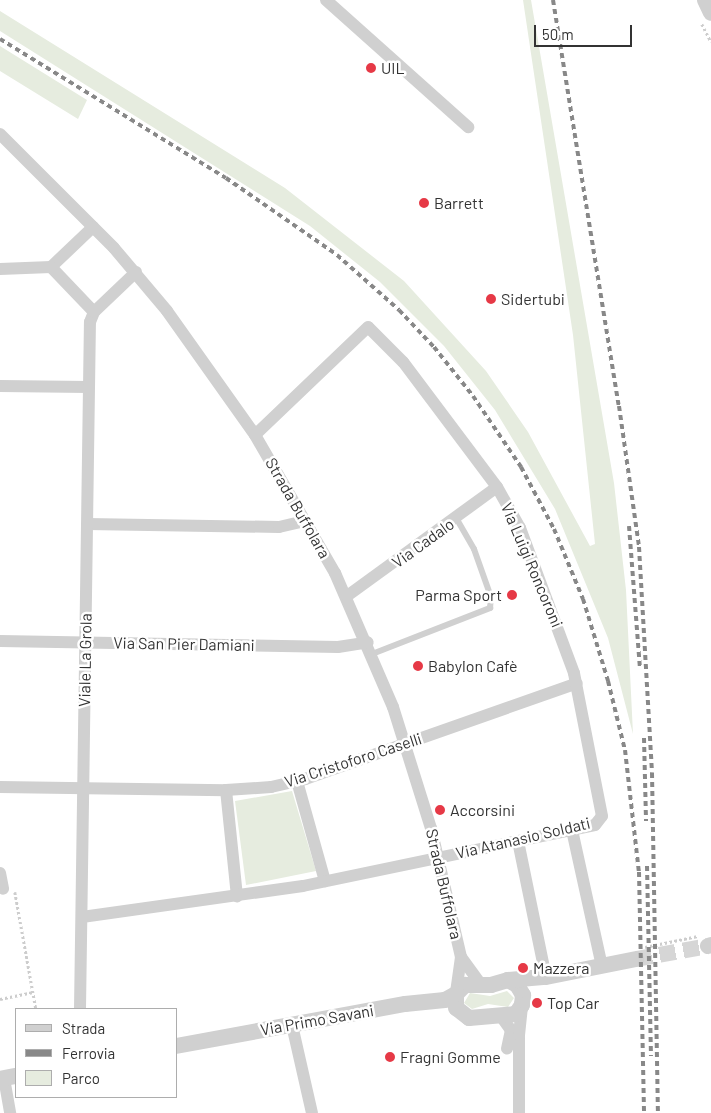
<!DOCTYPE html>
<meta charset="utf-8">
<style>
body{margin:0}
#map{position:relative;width:711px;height:1113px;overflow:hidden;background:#fff;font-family:Barlow,sans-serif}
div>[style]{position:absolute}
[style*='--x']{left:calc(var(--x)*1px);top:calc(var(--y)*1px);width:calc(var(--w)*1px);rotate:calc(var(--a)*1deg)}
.green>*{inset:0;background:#e6ecdf}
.tertiary-tunnel>*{height:16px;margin-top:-8px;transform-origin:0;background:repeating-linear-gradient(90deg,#d6d6d6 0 16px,transparent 0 24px)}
.path>*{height:2.5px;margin-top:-1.25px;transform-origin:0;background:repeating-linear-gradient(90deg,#cdcdcd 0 2.5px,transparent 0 5px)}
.service>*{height:6px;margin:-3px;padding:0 3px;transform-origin:3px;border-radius:3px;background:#d0d0d0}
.minor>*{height:12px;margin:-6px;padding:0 6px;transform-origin:6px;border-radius:6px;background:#d0d0d0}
.tertiary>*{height:16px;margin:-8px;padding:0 8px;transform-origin:8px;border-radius:8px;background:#d0d0d0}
.rail>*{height:4px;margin-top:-2px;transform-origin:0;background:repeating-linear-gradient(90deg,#888 0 5px,transparent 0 9px)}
.dots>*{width:14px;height:14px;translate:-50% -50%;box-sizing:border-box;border:2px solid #fff;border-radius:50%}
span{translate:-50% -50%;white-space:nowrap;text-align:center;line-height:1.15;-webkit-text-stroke:5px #fff;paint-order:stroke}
.poi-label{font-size:16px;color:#333}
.left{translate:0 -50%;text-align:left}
.right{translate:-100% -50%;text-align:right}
.street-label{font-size:16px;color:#333}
.legend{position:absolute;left:15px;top:1008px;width:162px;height:90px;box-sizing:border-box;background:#fff;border:1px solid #adadad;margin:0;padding:6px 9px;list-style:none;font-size:15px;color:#333}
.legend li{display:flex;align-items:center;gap:10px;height:25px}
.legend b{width:25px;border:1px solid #adadad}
.scale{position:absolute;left:534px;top:25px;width:98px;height:22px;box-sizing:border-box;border:2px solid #333;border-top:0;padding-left:6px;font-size:15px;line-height:18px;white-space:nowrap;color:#333;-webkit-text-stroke:4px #fff;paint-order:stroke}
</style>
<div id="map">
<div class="green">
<div style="clip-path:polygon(523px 0,531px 0,614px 483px,626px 590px,633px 734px,608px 638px,555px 509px,495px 410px,444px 346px,380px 282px,310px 226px,0 31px,0 11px,285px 188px,404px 281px,486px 371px,528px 432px,590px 546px,595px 544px,573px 335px)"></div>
<div style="clip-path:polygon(0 46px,87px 100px,78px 119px,0 71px)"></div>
<div style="clip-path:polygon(292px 791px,316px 871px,246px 885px,235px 801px)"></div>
<div style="clip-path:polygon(507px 991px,514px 998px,508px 1007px,488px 1004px,472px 1009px,464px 1003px,470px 993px,490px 996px)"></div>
</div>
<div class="tertiary-tunnel">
<div style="--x:636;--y:959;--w:73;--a:-10.2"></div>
</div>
<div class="path">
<div style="--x:702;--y:24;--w:20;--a:63"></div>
<div style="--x:15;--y:892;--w:119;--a:79.8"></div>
<div style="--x:645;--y:947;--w:54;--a:-11.7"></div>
<div style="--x:0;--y:999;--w:34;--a:-12"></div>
</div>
<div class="service">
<div style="--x:372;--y:654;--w:127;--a:-21.3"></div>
<div style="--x:490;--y:608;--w:11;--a:-85"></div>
<div style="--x:491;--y:597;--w:51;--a:-109.5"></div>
<div style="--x:474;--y:549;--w:36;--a:-120"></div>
</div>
<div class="minor">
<div style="--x:326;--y:0;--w:191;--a:41.8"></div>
<div style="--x:0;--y:134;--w:161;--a:45"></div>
<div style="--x:114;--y:248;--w:82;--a:49.9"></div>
<div style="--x:167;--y:311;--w:152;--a:54.6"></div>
<div style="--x:255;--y:435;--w:160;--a:59.9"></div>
<div style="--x:335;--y:573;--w:146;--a:66.6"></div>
<div style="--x:393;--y:707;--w:127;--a:72.6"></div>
<div style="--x:431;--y:828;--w:132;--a:76.9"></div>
<div style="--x:461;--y:957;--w:37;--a:98"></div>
<div style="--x:93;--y:227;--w:58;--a:136.4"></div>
<div style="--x:51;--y:267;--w:62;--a:46.3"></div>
<div style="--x:0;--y:269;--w:51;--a:-2.2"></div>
<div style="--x:0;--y:386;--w:89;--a:0.6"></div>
<div style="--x:87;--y:524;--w:192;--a:0.9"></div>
<div style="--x:279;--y:527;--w:28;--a:-13"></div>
<div style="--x:347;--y:596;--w:185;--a:-36"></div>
<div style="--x:0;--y:641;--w:338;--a:1"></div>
<div style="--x:338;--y:647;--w:30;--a:-9"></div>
<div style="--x:297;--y:781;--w:104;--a:74.4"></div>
<div style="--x:0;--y:787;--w:226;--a:0.8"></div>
<div style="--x:226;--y:790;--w:45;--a:-3.8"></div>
<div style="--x:271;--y:787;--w:35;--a:-13"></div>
<div style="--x:305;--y:779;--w:288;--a:-19.4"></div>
<div style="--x:226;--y:790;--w:107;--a:84.1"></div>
<div style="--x:572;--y:830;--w:139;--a:77.6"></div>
<div style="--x:518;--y:841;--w:139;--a:78.4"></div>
<div style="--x:0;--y:873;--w:16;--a:79"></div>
<div style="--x:82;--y:917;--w:223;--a:-8"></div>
<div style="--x:303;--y:886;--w:298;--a:-11.8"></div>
<div style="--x:595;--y:825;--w:11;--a:-52"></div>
<div style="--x:602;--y:816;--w:146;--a:-101.1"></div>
<div style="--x:574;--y:673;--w:155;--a:-110.4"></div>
<div style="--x:520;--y:528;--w:47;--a:-119.3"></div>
<div style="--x:497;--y:487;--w:156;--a:-126.9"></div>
<div style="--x:403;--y:362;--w:49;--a:-135"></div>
<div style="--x:368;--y:327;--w:156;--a:136.3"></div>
<div style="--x:461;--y:957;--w:34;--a:54"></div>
<div style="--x:80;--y:1009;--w:687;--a:-89.17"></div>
<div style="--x:90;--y:322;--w:11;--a:-68"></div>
<div style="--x:94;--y:312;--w:58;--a:-43.6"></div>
<div style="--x:500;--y:1015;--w:19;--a:54"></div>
<div style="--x:511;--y:1030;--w:19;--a:102"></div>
<div style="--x:292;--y:1025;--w:90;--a:77.2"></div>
<div style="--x:4;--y:1078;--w:36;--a:80"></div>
<div style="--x:519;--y:1113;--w:78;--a:-90"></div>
<div style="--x:519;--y:1035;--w:29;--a:-84"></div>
</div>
<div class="tertiary">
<div style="--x:705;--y:0;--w:14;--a:65"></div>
<div style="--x:708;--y:946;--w:3;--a:-18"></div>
<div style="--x:508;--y:980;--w:10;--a:29"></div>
<div style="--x:517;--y:985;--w:12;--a:59"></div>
<div style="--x:523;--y:995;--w:10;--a:96"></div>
<div style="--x:522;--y:1005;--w:11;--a:124"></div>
<div style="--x:516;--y:1014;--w:47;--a:175.1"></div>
<div style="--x:469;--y:1018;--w:16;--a:-142"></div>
<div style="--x:456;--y:1008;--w:14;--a:-90"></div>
<div style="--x:456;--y:994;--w:13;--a:-45"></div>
<div style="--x:465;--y:985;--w:26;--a:0"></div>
<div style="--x:491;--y:985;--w:18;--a:-16"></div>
<div style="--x:508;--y:980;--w:38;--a:-5"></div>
<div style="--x:546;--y:977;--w:92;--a:-11.3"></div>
<div style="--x:176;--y:1046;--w:233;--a:-10.4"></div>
<div style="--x:405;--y:1004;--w:40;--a:-5.7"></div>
<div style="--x:445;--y:1000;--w:13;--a:-29"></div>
<div style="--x:0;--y:1079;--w:16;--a:-11"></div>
</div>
<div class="rail">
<div style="--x:553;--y:0;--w:411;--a:80.8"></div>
<div style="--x:619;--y:406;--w:142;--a:81.9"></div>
<div style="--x:639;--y:547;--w:226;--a:86.7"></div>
<div style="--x:652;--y:773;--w:340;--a:89"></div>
<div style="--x:0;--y:39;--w:265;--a:31.6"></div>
<div style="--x:226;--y:178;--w:135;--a:34.7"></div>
<div style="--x:337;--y:255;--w:83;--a:41.6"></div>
<div style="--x:399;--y:310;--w:51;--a:46.6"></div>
<div style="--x:434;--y:347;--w:63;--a:51.5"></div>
<div style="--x:473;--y:396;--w:86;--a:55.9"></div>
<div style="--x:521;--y:467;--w:70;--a:62"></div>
<div style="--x:554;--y:529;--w:76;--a:67.5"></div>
<div style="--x:583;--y:599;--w:86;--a:73"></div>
<div style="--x:608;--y:681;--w:71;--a:76.2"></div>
<div style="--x:625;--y:750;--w:123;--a:83.5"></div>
<div style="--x:639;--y:872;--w:241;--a:88.8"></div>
<div style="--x:629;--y:526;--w:142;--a:85.6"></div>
<div style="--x:644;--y:738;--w:83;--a:88.6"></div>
<div style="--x:647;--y:866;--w:190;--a:88.8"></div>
</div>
<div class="dots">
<div style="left:371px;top:68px;background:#e63946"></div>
<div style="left:424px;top:203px;background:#e63946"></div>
<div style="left:491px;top:299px;background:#e63946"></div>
<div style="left:512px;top:595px;background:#e63946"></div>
<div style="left:418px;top:666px;background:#e63946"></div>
<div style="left:440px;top:810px;background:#e63946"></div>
<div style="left:523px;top:968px;background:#e63946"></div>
<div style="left:537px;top:1003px;background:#e63946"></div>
<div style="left:390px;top:1057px;background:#e63946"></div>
</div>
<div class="poi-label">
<span class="left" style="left:381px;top:68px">UIL</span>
<span class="left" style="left:434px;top:203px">Barrett</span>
<span class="left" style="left:501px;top:299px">Sidertubi</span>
<span class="right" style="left:502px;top:595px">Parma Sport</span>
<span class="left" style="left:428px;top:666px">Babylon Cafè</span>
<span class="left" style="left:450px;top:810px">Accorsini</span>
<span class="left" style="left:533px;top:968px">Mazzera</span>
<span class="left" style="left:547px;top:1003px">Top Car</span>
<span class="left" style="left:400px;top:1057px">Fragni Gomme</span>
</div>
<div class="street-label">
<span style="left:298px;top:508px;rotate:60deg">Strada Buffolara</span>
<span style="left:423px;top:543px;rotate:-36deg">Via Cadalo</span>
<span style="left:532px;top:565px;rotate:67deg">Via Luigi Roncoroni</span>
<span style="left:184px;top:644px;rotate:1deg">Via San Pier Damiani</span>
<span style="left:85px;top:660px;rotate:-89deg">Viale La Grola</span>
<span style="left:353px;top:760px;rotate:-18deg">Via Cristoforo Caselli</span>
<span style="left:523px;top:838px;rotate:-13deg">Via Atanasio Soldati</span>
<span style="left:444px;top:884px;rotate:77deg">Strada Buffolara</span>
<span style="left:317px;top:1020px;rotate:-10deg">Via Primo Savani</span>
</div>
<ul class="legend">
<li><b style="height:6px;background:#d0d0d0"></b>Strada</li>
<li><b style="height:6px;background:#888"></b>Ferrovia</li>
<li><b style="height:14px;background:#e6ecdf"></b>Parco</li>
</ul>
<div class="scale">50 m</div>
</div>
